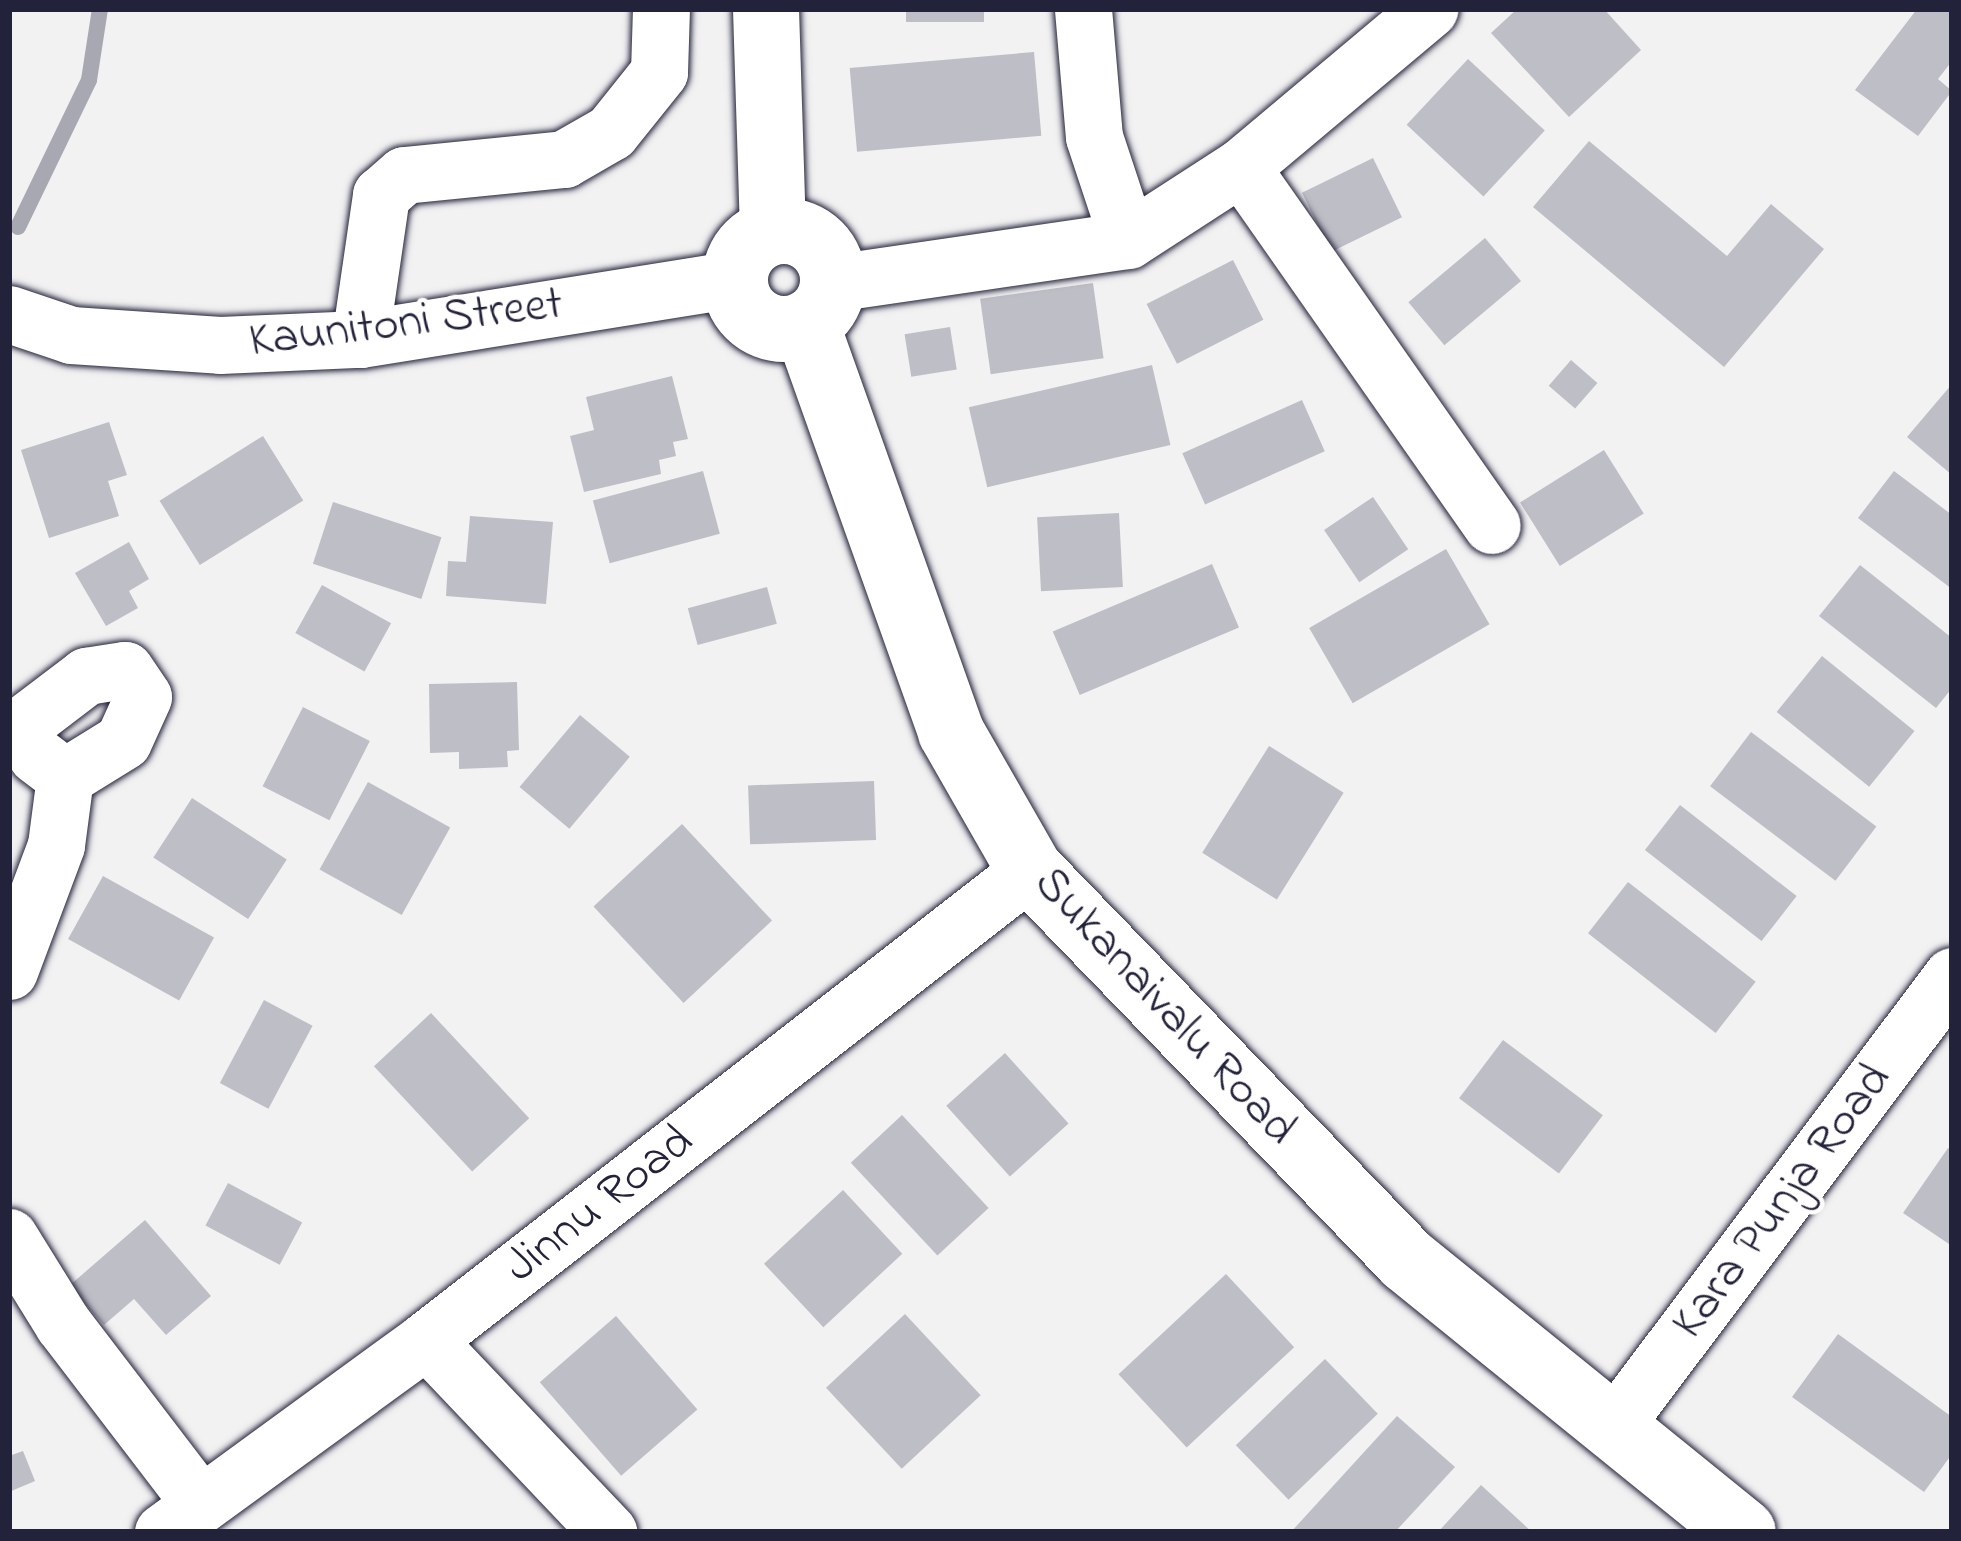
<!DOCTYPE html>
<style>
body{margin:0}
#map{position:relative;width:1961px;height:1541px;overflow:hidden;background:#f2f2f3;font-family:"Indie Flower",sans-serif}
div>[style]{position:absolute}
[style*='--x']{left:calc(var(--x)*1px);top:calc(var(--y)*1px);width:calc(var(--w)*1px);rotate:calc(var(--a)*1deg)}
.stream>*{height:16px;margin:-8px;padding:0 8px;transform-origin:8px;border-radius:8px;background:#a8a8b2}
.building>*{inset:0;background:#bebec6;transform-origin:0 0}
.roads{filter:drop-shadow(0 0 3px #22223b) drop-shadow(0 0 3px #22223b)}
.minor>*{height:57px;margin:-28.5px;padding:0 28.5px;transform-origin:28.5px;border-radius:28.5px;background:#fff}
.major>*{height:66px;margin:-33px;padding:0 33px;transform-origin:33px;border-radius:33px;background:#fff}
.major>.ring{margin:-33px;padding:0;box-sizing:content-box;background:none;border:66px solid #fff;border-radius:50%}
span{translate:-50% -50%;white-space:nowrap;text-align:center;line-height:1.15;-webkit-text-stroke:9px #fff;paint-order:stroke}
.street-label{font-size:48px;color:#22223b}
.frame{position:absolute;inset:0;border:12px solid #22223b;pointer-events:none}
</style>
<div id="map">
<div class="stream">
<div style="--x:18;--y:227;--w:163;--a:-64.2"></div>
<div style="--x:89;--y:80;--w:72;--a:-81.2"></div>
</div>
<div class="building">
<div style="left:906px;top:9px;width:78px;height:13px"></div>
<div style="clip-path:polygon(1517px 9px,1604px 9px,1641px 50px,1569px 117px,1491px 33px)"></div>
<div style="clip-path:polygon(1917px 9px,1952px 9px,1952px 61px,1938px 79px,1952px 91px,1918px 136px,1855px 90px)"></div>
<div style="left:1034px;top:52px;width:84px;height:185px;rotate:85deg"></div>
<div style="left:1468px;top:59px;width:105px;height:90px;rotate:43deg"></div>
<div style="clip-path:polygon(1589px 141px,1727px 256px,1771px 204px,1824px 249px,1724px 367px,1533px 207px)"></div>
<div style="left:1373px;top:158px;width:66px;height:79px;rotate:64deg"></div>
<div style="left:1485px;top:238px;width:56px;height:100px;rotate:50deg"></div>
<div style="left:1233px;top:260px;width:67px;height:97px;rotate:63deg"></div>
<div style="left:1093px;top:283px;width:76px;height:114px;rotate:82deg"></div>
<div style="left:950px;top:327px;width:43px;height:46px;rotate:81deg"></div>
<div style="left:1571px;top:360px;width:35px;height:34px;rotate:41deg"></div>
<div style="left:1152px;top:365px;width:82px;height:188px;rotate:77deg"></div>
<div style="clip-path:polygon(672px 376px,688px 439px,673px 442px,676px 456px,659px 460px,661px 474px,584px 492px,570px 436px,594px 430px,586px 397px)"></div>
<div style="clip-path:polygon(1952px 384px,1952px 475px,1907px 437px)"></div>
<div style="left:1302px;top:400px;width:56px;height:131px;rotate:66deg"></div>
<div style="clip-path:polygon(109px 422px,127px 475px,108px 481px,119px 516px,49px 538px,21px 450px)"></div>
<div style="left:263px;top:436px;width:76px;height:122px;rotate:58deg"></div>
<div style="left:1604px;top:450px;width:75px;height:99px;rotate:58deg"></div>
<div style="left:703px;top:471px;width:65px;height:114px;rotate:75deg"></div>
<div style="clip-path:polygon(1894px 471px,1952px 515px,1952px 589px,1858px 518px)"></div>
<div style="left:1373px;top:497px;width:63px;height:59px;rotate:56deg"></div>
<div style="left:333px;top:502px;width:114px;height:65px;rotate:18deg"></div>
<div style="left:1119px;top:513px;width:74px;height:82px;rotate:87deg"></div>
<div style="clip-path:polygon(470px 516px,553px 522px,546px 604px,446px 596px,448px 561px,466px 562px)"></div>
<div style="clip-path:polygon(129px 542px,149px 579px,129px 591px,138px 608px,106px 626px,75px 573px)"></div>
<div style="left:1446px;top:549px;width:87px;height:158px;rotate:60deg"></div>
<div style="left:1212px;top:564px;width:69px;height:173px;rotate:67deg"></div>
<div style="clip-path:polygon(1860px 565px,1952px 638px,1952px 688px,1936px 708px,1819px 616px)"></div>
<div style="left:322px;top:585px;width:79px;height:55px;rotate:29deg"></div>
<div style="left:767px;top:587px;width:38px;height:82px;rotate:75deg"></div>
<div style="left:1822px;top:656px;width:119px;height:72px;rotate:39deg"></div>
<div style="clip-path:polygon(517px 682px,519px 750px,507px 751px,508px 767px,459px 769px,459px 752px,430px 753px,429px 684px)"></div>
<div style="left:303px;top:707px;width:75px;height:89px;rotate:27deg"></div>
<div style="left:580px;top:715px;width:65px;height:94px;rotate:40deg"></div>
<div style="left:1751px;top:732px;width:157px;height:68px;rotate:37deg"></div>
<div style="left:1269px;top:746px;width:88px;height:126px;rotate:32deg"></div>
<div style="left:874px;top:781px;width:59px;height:126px;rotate:88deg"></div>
<div style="left:368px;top:782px;width:94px;height:100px;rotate:29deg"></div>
<div style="left:192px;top:798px;width:113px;height:71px;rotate:33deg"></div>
<div style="left:1680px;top:805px;width:148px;height:57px;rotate:38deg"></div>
<div style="left:682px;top:824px;width:132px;height:121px;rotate:47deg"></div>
<div style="left:103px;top:876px;width:127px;height:72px;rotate:29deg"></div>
<div style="left:1628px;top:882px;width:162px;height:65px;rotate:38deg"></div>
<div style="left:264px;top:1000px;width:55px;height:94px;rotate:28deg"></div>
<div style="left:431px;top:1013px;width:144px;height:78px;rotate:47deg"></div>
<div style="left:1503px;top:1040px;width:125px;height:73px;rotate:37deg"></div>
<div style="left:1005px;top:1053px;width:95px;height:79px;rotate:48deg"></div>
<div style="left:902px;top:1115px;width:127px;height:70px;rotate:47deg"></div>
<div style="clip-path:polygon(1948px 1148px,1952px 1150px,1952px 1246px,1903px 1213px)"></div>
<div style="left:228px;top:1183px;width:84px;height:48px;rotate:28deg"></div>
<div style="left:843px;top:1190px;width:87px;height:108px;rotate:47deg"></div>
<div style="clip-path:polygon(145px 1220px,211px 1296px,166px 1335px,134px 1299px,104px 1325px,69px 1286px)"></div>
<div style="left:1226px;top:1274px;width:100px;height:147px;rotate:47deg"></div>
<div style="left:905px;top:1314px;width:111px;height:108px;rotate:47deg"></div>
<div style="left:616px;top:1316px;width:124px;height:101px;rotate:49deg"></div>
<div style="clip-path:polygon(1838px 1334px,1952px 1417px,1952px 1454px,1924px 1492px,1792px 1397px)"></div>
<div style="left:1325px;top:1359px;width:76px;height:124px;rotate:46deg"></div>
<div style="clip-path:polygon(1397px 1416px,1455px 1467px,1395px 1532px,1291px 1532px)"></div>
<div style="clip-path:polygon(23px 1451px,35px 1481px,9px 1492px,9px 1456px)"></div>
<div style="clip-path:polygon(1481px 1485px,1532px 1532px,1438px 1532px)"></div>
</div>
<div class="roads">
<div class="minor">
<div style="--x:1083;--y:9;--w:128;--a:85.1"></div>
<div style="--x:1094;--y:137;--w:108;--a:71.7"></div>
<div style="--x:1241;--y:167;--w:437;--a:55"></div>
<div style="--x:833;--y:283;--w:298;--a:-8.3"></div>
<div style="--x:1128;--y:240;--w:135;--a:-32.9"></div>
<div style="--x:1241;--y:167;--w:246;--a:-40"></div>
<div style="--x:9;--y:314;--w:65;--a:18.7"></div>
<div style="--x:71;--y:335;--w:149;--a:3.8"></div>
<div style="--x:220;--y:345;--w:140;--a:-2.5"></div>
<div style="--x:360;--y:339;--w:379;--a:-9.1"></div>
<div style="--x:360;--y:339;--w:146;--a:-81.7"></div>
<div style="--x:381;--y:195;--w:30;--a:-41"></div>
<div style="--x:404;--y:175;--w:161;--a:-5.7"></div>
<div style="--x:564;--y:159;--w:54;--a:-29.9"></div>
<div style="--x:611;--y:132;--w:77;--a:-51.3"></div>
<div style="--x:659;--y:72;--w:63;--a:-88.2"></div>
<div style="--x:10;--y:734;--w:96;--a:-37.3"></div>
<div style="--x:86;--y:676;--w:39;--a:-9"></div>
<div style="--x:125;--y:670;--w:32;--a:56"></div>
<div style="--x:143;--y:697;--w:48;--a:114.4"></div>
<div style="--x:123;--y:741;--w:68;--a:148.2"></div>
<div style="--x:9;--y:971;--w:134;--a:-69.5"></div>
<div style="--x:56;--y:845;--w:69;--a:-82.5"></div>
<div style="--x:65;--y:777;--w:36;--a:-143"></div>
<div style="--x:9;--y:1237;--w:102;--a:58.2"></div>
<div style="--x:63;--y:1324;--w:225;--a:52.6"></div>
<div style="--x:426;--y:1340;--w:265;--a:46.5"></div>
<div style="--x:1613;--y:1427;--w:564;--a:-53.07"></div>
<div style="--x:163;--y:1532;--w:326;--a:-36.1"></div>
<div style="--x:426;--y:1340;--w:765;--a:-37.89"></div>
</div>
<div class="major">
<div style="--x:766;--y:9;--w:222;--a:88.2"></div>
<div class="ring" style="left:735px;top:231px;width:32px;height:32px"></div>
<div style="--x:806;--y:324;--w:433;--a:70.4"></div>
<div style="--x:951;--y:732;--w:159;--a:60.2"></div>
<div style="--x:1030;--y:870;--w:542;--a:45.97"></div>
<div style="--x:1407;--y:1260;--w:432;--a:39"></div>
</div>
</div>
<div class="street-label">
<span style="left:406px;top:324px;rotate:-7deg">Kaunitoni Street</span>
<span style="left:1164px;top:1007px;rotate:47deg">Sukanaivalu Road</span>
<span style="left:1783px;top:1202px;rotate:-53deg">Kara Punja Road</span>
<span style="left:600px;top:1205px;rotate:-38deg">Jinnu Road</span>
</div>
<div class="frame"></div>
</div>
